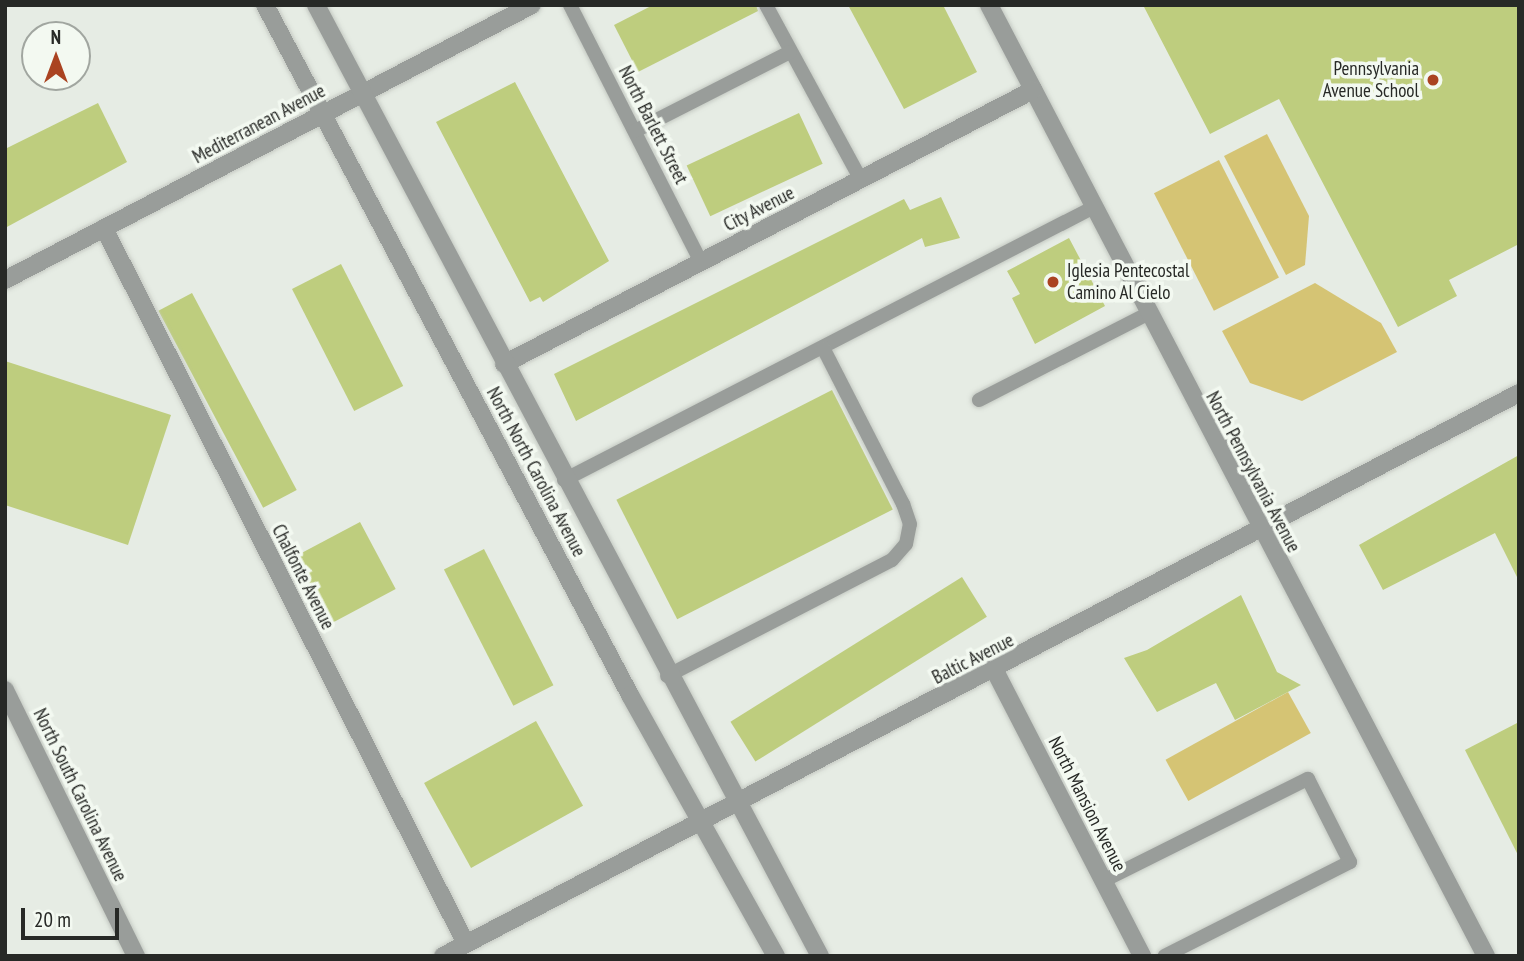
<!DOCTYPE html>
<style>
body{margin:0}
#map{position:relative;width:1524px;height:961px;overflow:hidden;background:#e6ece4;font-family:"PT Sans Narrow",sans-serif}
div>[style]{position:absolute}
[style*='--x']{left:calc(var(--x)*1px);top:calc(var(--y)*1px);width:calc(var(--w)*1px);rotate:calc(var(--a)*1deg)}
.green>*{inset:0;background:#d5c474;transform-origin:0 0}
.building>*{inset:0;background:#becd7e;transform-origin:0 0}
.roads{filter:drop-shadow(0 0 2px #c4c9c2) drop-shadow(0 0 2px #c4c9c2)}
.service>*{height:14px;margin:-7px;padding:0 7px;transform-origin:7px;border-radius:7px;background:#999d9a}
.minor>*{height:18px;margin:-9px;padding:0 9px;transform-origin:9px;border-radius:9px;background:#999d9a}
.tertiary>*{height:18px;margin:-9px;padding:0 9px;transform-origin:9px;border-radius:9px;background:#999d9a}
.dots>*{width:19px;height:19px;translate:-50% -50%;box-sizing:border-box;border:4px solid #f3f9f1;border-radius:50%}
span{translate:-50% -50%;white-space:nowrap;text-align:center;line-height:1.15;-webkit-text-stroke:7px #f3f9f1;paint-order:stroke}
.poi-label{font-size:19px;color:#272926}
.right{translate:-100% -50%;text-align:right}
.left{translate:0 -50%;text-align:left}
.street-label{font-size:19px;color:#272926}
.frame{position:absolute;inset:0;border:7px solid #272926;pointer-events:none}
.north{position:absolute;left:21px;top:21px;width:70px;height:70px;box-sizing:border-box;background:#f3f9f1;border:2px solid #a1a6a0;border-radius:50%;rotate:0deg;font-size:19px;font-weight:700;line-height:28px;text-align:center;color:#272926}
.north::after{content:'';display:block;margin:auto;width:24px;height:32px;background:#aa4321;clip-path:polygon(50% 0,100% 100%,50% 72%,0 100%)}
.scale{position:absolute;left:21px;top:908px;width:98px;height:32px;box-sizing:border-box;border:4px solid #272926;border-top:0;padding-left:9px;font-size:21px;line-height:24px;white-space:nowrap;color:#272926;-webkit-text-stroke:5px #f3f9f1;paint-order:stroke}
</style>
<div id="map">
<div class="green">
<div style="clip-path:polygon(1267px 134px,1309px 216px,1305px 265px,1286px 275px,1224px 156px)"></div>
<div style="left:1219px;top:160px;width:132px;height:73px;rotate:63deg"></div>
<div style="clip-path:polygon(1315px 283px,1381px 323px,1397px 352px,1302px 401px,1250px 383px,1222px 331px)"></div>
<div style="left:1288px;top:692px;width:47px;height:140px;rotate:61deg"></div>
</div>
<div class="building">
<div style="clip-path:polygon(653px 5px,756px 5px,758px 11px,638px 72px,614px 25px)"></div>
<div style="clip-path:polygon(848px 5px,943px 5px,977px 72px,904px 109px)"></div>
<div style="clip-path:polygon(1143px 5px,1519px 5px,1519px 244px,1449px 280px,1457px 296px,1398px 327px,1279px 99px,1210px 134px)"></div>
<div style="clip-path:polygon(515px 82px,609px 261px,543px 302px,540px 297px,530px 302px,436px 122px)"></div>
<div style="clip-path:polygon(98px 103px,127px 162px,5px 228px,5px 149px)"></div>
<div style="left:799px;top:113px;width:56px;height:124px;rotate:65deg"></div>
<div style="clip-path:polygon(941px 197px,960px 238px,925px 247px,922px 238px,576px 421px,554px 374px,904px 199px,910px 210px)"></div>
<div style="clip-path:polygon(1069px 238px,1105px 306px,1035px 344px,1012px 298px,1020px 294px,1007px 271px)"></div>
<div style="left:341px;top:264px;width:137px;height:55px;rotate:63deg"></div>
<div style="left:192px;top:293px;width:223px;height:38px;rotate:62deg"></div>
<div style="clip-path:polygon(5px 361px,171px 415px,128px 545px,5px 505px)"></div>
<div style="left:832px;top:390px;width:134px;height:242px;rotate:63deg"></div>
<div style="clip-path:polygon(1519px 455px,1519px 581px,1495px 533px,1383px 590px,1359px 545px)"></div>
<div style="left:360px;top:522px;width:76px;height:79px;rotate:62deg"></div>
<div style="left:484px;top:549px;width:153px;height:45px;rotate:63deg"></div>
<div style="left:962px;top:577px;width:47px;height:273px;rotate:58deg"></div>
<div style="clip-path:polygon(1241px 595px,1277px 672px,1301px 685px,1235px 720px,1216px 683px,1157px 712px,1124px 658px,1147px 650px)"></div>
<div style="left:536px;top:721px;width:97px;height:128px;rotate:61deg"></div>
<div style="clip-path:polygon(1519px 722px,1519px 857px,1465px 750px)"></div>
</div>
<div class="roads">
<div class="service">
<div style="--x:570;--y:5;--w:288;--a:63"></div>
<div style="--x:766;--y:5;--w:199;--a:61.5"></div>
<div style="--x:635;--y:131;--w:174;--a:-27"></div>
<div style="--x:979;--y:400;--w:189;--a:-27.1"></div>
<div style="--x:564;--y:480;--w:596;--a:-27.25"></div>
<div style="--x:667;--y:676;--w:253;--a:-27.3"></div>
<div style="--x:892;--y:560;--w:21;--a:-49"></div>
<div style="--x:906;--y:544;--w:20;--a:-79"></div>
<div style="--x:910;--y:524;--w:21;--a:-109"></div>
<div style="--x:903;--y:504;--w:175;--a:-117.1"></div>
<div style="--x:1103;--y:881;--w:229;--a:-26.5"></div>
<div style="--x:1308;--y:779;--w:93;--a:63.2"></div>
<div style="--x:1350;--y:862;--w:208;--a:153.1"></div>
</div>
<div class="minor">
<div style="--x:989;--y:5;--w:1073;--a:62.41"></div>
<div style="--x:104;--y:228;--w:802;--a:63.18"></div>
<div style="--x:5;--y:280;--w:594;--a:-27.56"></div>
<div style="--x:504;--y:364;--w:596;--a:-27.38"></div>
<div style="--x:995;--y:671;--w:321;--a:62.7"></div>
<div style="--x:5;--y:690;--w:297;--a:63.8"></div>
</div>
<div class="tertiary">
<div style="--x:265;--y:5;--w:781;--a:62.12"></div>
<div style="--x:630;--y:695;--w:299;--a:60.8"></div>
<div style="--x:316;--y:5;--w:1076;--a:62.08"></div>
<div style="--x:443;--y:956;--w:1214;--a:-27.62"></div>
</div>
</div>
<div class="dots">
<div style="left:1433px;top:80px;background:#aa4321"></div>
<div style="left:1053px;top:282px;background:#aa4321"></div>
</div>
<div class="poi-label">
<span class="right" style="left:1419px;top:80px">Pennsylvania<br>Avenue School</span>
<span class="left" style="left:1067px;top:282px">Iglesia Pentecostal<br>Camino Al Cielo</span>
</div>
<div class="street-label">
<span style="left:259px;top:124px;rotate:-28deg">Mediterranean Avenue</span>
<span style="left:653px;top:125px;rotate:63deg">North Barlett Street</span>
<span style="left:759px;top:209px;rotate:-27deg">City Avenue</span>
<span style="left:536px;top:472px;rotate:62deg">North North Carolina Avenue</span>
<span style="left:1253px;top:472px;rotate:62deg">North Pennsylvania Avenue</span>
<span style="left:303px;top:577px;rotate:63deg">Chalfonte Avenue</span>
<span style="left:973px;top:659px;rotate:-27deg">Baltic Avenue</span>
<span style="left:80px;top:795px;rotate:64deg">North South Carolina Avenue</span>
<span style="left:1087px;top:804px;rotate:63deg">North Mansion Avenue</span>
</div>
<div class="frame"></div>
<div class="north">N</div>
<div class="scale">20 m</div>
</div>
